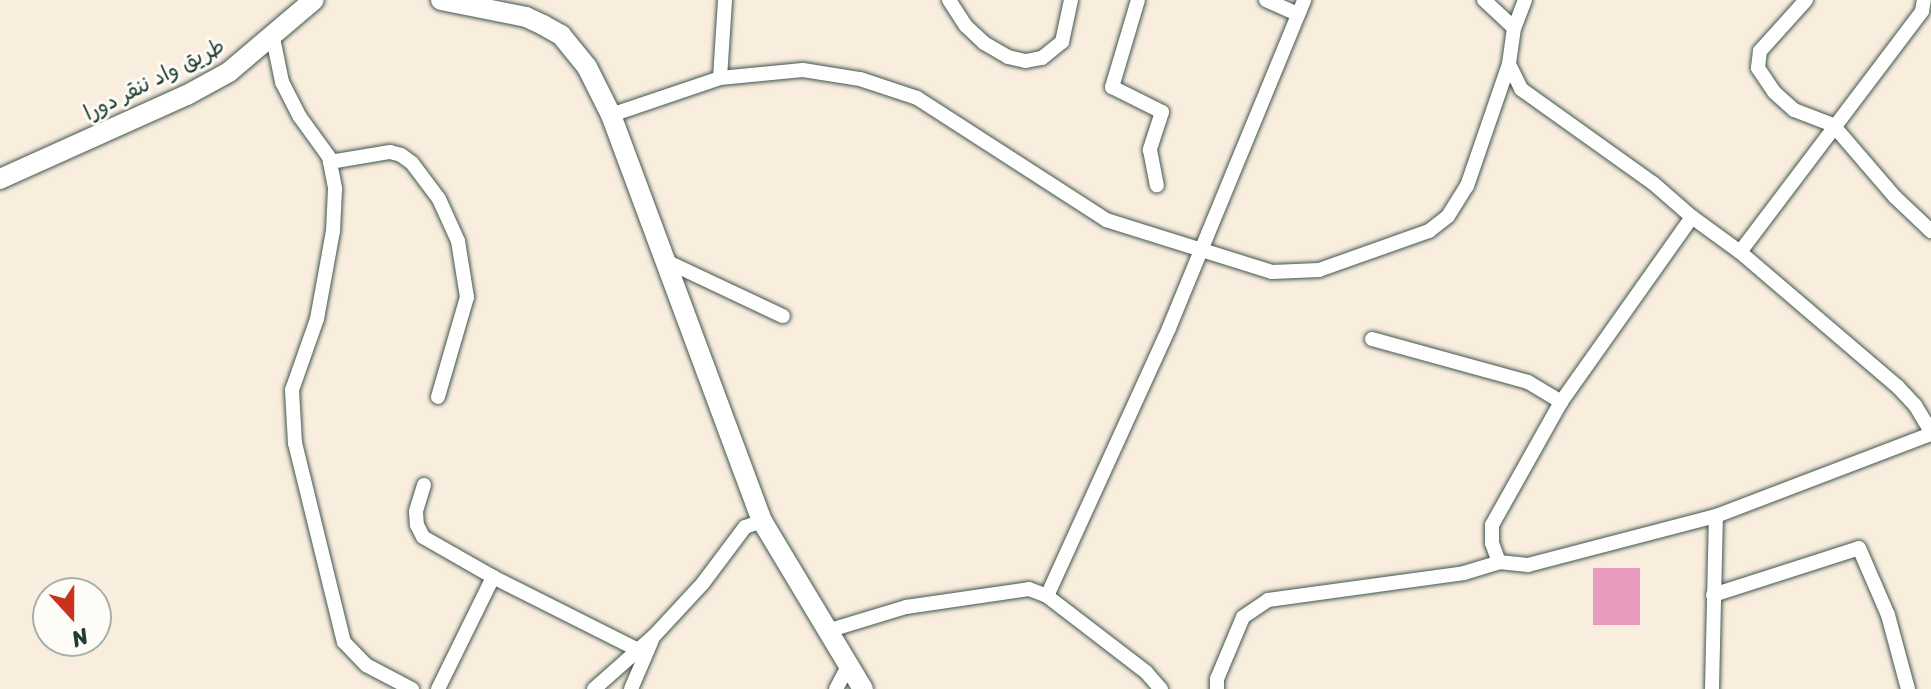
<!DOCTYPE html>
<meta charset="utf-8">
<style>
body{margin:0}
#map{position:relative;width:1931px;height:689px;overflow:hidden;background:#f9edde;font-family:Sriracha,"Playpen Sans Arabic",sans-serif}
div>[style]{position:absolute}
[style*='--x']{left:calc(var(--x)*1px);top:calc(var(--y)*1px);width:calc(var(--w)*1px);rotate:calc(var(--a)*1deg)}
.building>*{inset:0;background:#e89bbf;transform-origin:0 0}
.roads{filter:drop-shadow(0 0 2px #40574e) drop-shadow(0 0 2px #40574e)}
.street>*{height:14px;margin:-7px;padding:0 7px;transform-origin:7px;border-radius:7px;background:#fff}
.secondary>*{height:20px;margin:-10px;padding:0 10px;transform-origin:10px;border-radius:10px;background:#fff}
span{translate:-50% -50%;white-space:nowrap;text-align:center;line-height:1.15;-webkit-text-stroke:6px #fdfcf7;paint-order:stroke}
.street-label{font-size:22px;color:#1f3d34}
.north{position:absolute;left:32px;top:577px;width:80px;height:80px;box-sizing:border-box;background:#fdfcf7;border:2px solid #a4b0a9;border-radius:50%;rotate:159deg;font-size:22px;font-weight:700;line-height:32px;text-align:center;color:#1f3d34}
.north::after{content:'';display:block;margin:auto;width:28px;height:36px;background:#c8321e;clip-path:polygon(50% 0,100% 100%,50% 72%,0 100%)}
</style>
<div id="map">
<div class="building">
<div style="left:1593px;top:568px;width:47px;height:57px"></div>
</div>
<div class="roads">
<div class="street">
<div style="--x:949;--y:0;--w:31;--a:57"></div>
<div style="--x:966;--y:26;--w:25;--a:43"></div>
<div style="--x:984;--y:43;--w:28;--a:30"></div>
<div style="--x:1008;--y:57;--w:18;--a:13"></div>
<div style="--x:1026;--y:61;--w:16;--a:-11"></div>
<div style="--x:1042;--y:58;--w:26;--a:-39"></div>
<div style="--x:1062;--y:42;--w:43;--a:-77.9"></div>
<div style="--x:1138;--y:0;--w:91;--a:106.6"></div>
<div style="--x:1112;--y:87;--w:56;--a:26.6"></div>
<div style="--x:1162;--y:112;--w:40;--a:108"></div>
<div style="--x:1150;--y:150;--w:36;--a:79"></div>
<div style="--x:1266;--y:0;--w:35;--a:24"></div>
<div style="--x:1484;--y:0;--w:41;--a:43"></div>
<div style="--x:1525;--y:0;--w:30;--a:111"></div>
<div style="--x:1514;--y:28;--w:36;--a:98"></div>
<div style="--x:1509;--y:64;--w:28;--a:64"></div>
<div style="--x:1521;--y:89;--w:162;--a:35.5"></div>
<div style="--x:1653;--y:183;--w:52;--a:41.1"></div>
<div style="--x:1692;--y:217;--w:59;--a:36.1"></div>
<div style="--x:1740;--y:252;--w:208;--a:40.5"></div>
<div style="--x:1898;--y:387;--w:25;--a:47"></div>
<div style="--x:1915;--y:405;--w:31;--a:59"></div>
<div style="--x:1806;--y:0;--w:69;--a:132"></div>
<div style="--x:1760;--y:51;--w:17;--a:97"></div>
<div style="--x:1758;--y:68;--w:29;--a:56"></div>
<div style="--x:1774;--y:92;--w:27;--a:42"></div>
<div style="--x:1794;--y:110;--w:42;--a:21"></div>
<div style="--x:1833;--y:125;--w:95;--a:49.3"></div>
<div style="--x:1895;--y:197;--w:50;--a:43.4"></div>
<div style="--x:273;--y:38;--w:45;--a:78.4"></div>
<div style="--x:282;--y:82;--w:39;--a:63"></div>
<div style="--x:300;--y:117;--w:49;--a:54.1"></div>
<div style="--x:329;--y:157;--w:33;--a:79"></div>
<div style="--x:335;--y:189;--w:42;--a:92.7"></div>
<div style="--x:333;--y:231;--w:89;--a:100.3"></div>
<div style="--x:317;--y:319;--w:75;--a:109.4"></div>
<div style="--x:292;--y:390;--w:53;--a:86.8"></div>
<div style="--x:295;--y:443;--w:205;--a:76.2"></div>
<div style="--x:344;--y:642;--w:32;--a:46"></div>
<div style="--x:366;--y:665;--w:52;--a:27.6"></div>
<div style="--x:720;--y:78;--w:78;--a:-86.3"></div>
<div style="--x:611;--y:115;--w:115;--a:-18.7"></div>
<div style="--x:720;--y:78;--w:83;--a:-5.5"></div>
<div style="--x:803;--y:70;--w:58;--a:9"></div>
<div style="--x:860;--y:79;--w:60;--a:18.4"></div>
<div style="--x:917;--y:98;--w:225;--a:32.8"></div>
<div style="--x:1106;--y:220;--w:174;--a:17.4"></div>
<div style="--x:1272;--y:272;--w:47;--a:-2.4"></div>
<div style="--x:1319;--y:270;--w:117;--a:-19.5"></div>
<div style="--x:1429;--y:231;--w:24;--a:-38"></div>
<div style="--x:1448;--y:216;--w:36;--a:-58"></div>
<div style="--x:1467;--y:186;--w:129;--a:-71"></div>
<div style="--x:330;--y:162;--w:61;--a:-9.5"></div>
<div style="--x:390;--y:152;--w:11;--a:15"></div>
<div style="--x:401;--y:155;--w:14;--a:36"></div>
<div style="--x:412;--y:163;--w:45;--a:53.1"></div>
<div style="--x:439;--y:199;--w:46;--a:65.7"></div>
<div style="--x:458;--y:241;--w:57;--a:80.9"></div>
<div style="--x:467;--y:297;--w:104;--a:106.2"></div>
<div style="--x:1692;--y:217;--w:227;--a:125.3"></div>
<div style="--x:1561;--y:402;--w:141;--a:119.3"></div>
<div style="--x:1492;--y:525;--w:18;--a:90"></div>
<div style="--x:1492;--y:543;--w:20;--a:70"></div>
<div style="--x:1499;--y:562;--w:29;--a:6"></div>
<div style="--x:1528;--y:565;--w:194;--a:-14.6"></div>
<div style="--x:1716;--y:516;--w:230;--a:-20.9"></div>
<div style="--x:1740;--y:252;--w:302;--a:-52.9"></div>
<div style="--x:1922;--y:11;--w:11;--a:-80"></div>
<div style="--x:668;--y:262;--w:127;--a:25.2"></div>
<div style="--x:1372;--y:339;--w:162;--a:15.4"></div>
<div style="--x:1528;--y:382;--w:39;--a:31"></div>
<div style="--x:424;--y:485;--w:28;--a:107"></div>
<div style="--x:416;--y:512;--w:13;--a:86"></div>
<div style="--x:417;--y:525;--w:13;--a:63"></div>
<div style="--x:423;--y:537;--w:81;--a:29.7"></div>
<div style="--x:493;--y:577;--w:162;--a:26.7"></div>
<div style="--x:1713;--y:595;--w:153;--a:-17.8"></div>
<div style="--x:1859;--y:548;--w:73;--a:66.6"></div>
<div style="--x:1888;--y:615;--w:77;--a:74.9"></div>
<div style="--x:1047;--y:596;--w:294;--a:-65.5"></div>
<div style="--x:1169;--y:328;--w:355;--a:-67.6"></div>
<div style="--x:827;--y:631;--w:83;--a:-16.9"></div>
<div style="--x:906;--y:607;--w:124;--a:-8.3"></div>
<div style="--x:1029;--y:589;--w:19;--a:21"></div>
<div style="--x:1047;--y:596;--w:125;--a:37.5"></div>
<div style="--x:1146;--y:672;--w:23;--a:49"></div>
<div style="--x:438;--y:689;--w:125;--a:-63.8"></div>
<div style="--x:594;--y:689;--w:80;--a:-41.5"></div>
<div style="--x:654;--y:636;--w:72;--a:-47.2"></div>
<div style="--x:703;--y:583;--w:70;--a:-53.1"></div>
<div style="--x:745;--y:527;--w:18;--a:-19"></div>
<div style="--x:631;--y:689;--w:53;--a:-66.8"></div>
<div style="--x:836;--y:689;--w:24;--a:-62"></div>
<div style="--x:1217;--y:689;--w:10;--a:-90"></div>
<div style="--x:1217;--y:679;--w:67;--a:-67.2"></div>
<div style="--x:1243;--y:617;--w:30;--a:-34"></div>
<div style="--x:1268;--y:600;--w:198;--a:-7.8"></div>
<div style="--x:1464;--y:573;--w:37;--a:-17"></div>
<div style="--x:1712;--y:689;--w:173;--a:-88.7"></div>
</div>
<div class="secondary">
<div style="--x:441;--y:0;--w:87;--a:11.3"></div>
<div style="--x:526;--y:17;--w:19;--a:25"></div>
<div style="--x:543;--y:25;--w:21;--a:29"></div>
<div style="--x:561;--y:35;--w:41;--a:50.9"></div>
<div style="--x:587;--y:67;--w:54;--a:63.4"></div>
<div style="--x:611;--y:115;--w:433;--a:69.6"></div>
<div style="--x:762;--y:521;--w:196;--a:59"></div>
<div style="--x:0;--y:179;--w:205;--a:-24.2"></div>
<div style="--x:187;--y:95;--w:48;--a:-28.7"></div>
<div style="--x:229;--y:72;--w:111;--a:-40.3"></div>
</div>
</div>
<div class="street-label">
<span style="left:154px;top:79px;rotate:-27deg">طريق واد ننقر دورا</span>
</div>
<div class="north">N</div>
</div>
